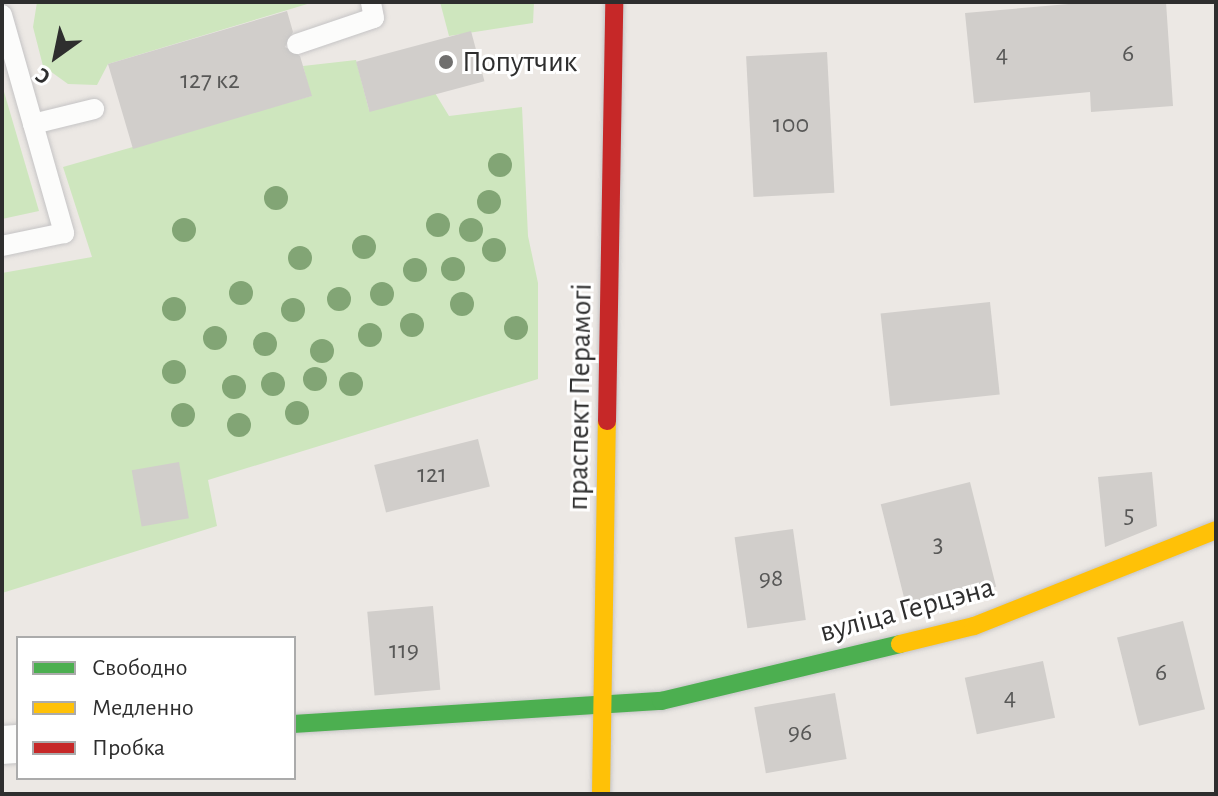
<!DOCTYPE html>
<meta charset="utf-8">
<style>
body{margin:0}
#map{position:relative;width:1218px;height:796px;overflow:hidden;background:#ece8e4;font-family:"Alegreya Sans",sans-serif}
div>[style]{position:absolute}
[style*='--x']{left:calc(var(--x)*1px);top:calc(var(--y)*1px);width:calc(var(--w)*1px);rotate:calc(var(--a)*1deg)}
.green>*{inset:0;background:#cee6be}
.building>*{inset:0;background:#d1cecb;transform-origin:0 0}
.roads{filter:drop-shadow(0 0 2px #c5c4c5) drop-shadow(0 0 2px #c5c4c5)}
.lane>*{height:20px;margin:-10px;padding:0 10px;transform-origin:10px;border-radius:10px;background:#fcfcfb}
.street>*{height:38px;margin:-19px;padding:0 19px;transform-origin:19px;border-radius:19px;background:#fcfcfb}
.fast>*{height:18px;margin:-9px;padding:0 9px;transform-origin:9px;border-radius:9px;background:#4caf50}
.slow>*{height:18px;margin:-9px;padding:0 9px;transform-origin:9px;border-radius:9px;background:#ffc107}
.jam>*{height:18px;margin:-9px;padding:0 9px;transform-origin:9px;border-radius:9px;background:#c62828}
.trees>*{width:24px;height:24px;margin:-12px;border-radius:50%;background:#82a575}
.dots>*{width:22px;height:22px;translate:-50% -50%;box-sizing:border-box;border:4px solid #fff;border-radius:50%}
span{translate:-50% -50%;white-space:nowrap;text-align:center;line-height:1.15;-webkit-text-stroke:6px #fff;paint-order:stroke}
.number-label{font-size:26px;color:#585857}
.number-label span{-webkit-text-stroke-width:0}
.poi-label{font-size:30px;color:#2e2e2e}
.left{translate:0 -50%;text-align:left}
.street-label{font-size:30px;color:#2e2e2e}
.frame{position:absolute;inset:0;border:4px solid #2e2e2e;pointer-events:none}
.legend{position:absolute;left:16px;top:636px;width:280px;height:144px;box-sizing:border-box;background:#fff;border:2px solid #ababab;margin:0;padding:10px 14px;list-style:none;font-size:24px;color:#2e2e2e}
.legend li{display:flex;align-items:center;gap:16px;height:40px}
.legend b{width:40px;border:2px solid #ababab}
.north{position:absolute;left:16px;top:16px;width:80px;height:80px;-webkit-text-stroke:6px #fff;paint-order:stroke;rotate:213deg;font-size:22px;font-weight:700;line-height:32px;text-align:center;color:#2e2e2e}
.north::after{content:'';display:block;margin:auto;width:28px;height:36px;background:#2e2e2e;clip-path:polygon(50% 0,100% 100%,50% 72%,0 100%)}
</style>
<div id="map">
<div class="green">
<div style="clip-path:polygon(37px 2px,314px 2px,108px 64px,97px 85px,68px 84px,43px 66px,33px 27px)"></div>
<div style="clip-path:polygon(440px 2px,534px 2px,533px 23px,449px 36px)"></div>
<div style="clip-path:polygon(356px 60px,369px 110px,435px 93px,449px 116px,522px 107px,528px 236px,538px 283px,538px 379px,208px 480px,217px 526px,2px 593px,2px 273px,92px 257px,63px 167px,311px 96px,303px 66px)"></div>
<div style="clip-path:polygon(2px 85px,39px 211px,2px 219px)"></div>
</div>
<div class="building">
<div style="clip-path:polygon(1092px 2px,1166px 2px,1173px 106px,1091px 112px,1090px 92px,974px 103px,965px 13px)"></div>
<div style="clip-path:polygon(287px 11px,293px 32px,285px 47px,300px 56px,312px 96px,133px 149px,108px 64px)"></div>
<div style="left:471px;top:31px;width:52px;height:119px;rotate:75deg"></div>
<div style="left:827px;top:52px;width:141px;height:81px;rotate:87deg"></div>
<div style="left:990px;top:302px;width:93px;height:110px;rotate:84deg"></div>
<div style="left:478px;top:439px;width:49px;height:107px;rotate:76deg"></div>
<div style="left:179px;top:462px;width:57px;height:48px;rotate:80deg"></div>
<div style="clip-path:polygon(1152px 472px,1157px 526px,1105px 547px,1098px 477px)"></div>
<div style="left:970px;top:482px;width:108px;height:92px;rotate:76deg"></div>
<div style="left:793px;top:529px;width:92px;height:59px;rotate:82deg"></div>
<div style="left:433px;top:606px;width:84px;height:66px;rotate:85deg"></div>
<div style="left:1183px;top:621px;width:91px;height:68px;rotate:76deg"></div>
<div style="left:1043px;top:661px;width:58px;height:80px;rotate:78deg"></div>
<div style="left:835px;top:693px;width:67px;height:82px;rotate:80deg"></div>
</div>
<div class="roads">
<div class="lane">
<div style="--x:2;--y:15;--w:227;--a:74.1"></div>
<div style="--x:64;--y:233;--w:63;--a:168.2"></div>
<div style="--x:297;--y:44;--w:81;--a:-18.7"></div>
<div style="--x:374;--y:18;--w:16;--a:-101"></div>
<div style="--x:33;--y:124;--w:63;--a:-13.8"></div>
</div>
<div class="street">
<div style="--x:2;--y:745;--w:16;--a:-4"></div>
</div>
<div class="fast">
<div style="--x:294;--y:724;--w:368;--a:-3.6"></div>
<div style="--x:661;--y:701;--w:246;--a:-13.4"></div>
</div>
<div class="slow">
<div style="--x:900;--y:644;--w:76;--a:-13.7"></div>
<div style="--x:974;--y:626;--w:260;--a:-21.6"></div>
<div style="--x:601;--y:794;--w:373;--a:-89.1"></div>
</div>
<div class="jam">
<div style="--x:607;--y:421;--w:419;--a:-89"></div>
</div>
</div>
<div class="trees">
<div style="left:500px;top:165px"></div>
<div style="left:276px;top:198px"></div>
<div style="left:489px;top:202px"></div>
<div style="left:438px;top:225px"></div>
<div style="left:184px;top:230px"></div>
<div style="left:471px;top:230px"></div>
<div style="left:364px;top:247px"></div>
<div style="left:494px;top:250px"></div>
<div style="left:300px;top:258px"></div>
<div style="left:453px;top:269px"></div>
<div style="left:415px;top:270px"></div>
<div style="left:241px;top:293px"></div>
<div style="left:382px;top:294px"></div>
<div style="left:339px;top:299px"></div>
<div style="left:462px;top:304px"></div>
<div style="left:174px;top:309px"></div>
<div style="left:293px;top:310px"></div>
<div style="left:412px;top:325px"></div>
<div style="left:516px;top:328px"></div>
<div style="left:370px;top:335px"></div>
<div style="left:215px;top:338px"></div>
<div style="left:265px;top:344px"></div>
<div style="left:322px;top:351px"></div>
<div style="left:174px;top:372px"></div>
<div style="left:315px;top:379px"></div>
<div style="left:273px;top:384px"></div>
<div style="left:351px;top:384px"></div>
<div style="left:234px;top:387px"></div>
<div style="left:297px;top:413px"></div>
<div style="left:183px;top:415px"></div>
<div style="left:239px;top:425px"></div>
</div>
<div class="dots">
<div style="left:446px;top:62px;background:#706f6e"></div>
</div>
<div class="number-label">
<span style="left:1128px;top:54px">6</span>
<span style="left:1002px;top:55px">4</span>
<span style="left:210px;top:81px">127 к2</span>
<span style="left:791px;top:125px">100</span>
<span style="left:432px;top:475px">121</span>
<span style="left:1129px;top:515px">5</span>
<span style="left:938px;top:545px">3</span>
<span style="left:771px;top:579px">98</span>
<span style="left:404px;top:651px">119</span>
<span style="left:1161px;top:673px">6</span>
<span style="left:1010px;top:698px">4</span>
<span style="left:800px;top:733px">96</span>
</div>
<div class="poi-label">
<span class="left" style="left:462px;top:62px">Попутчик</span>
</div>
<div class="street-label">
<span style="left:580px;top:397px;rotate:-89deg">праспект Перамогі</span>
<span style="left:907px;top:610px;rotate:-15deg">вуліца Герцэна</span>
</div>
<div class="frame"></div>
<ul class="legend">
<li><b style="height:10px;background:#4caf50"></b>Свободно</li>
<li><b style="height:10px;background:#ffc107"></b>Медленно</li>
<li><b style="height:10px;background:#c62828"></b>Пробка</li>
</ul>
<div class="north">С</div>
</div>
